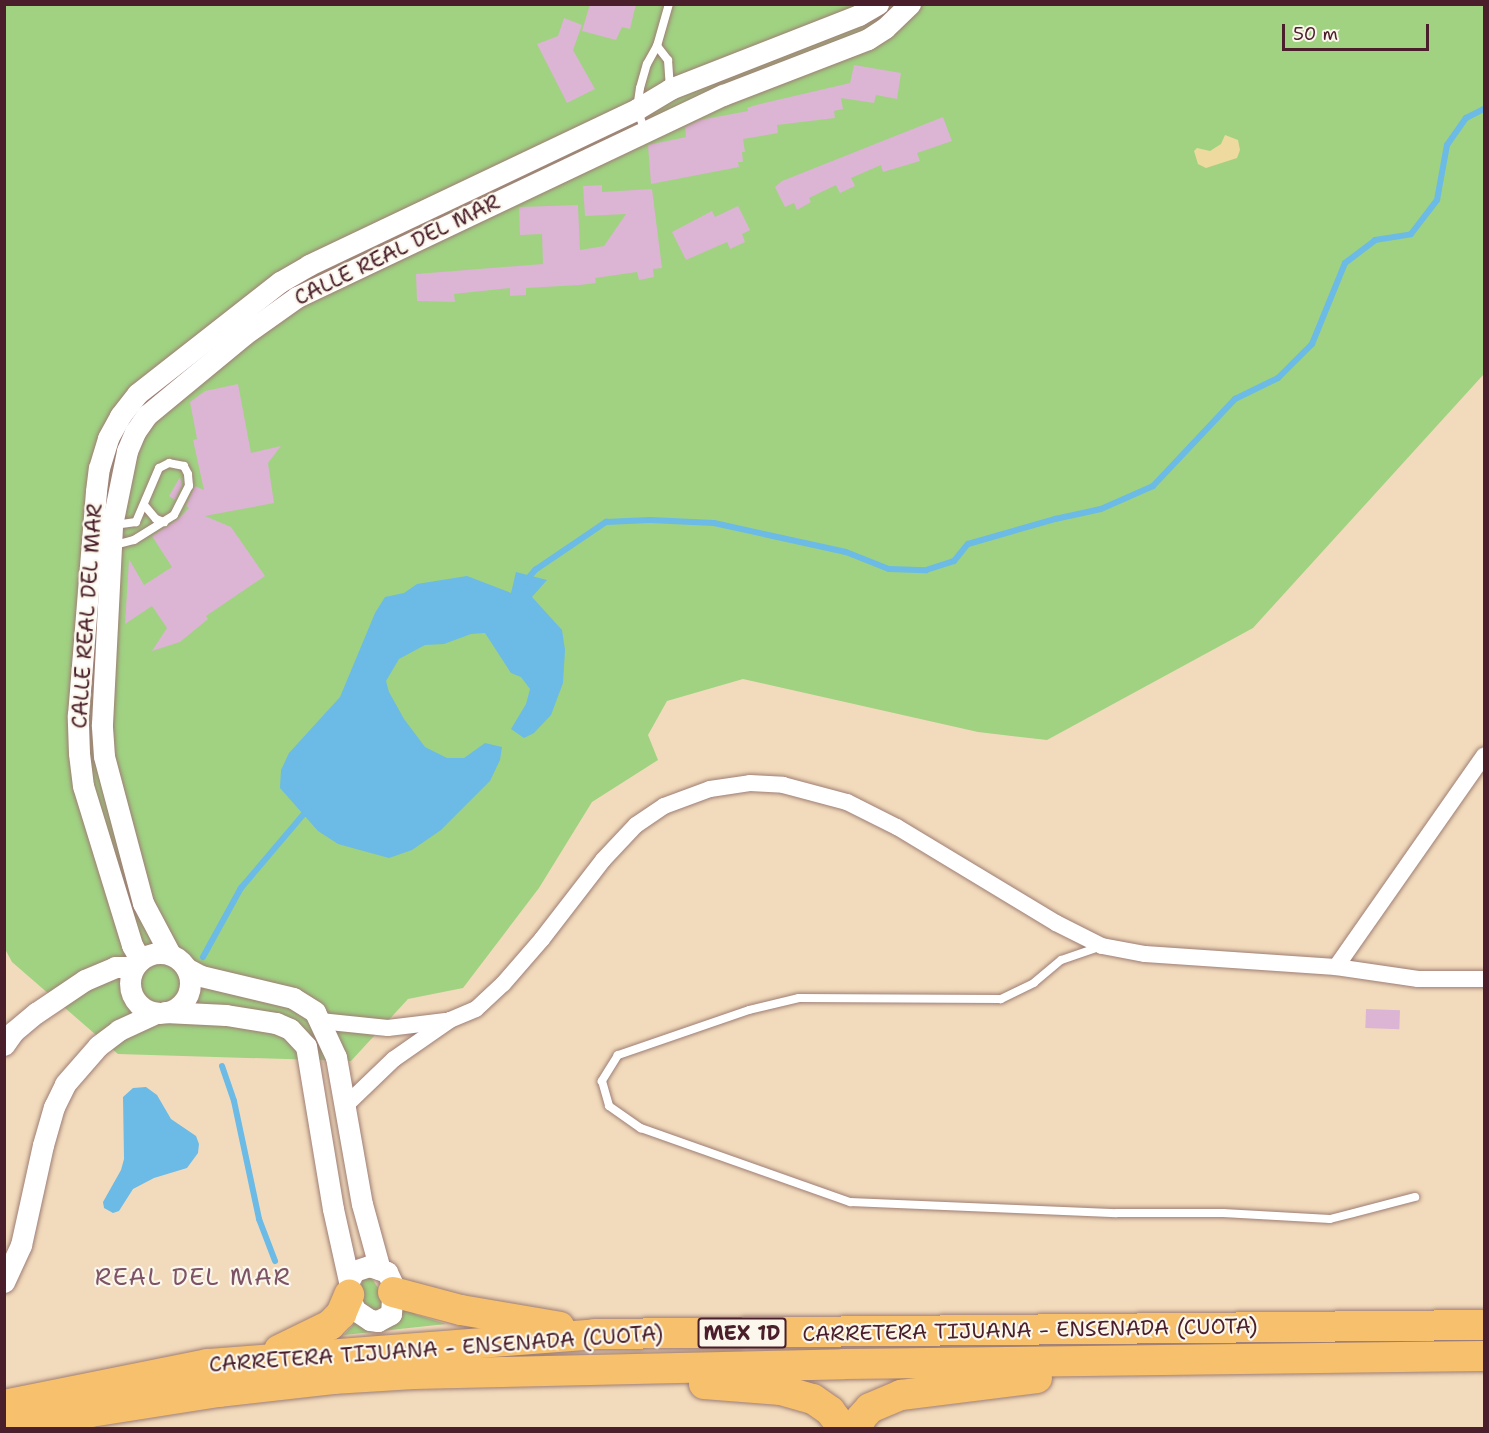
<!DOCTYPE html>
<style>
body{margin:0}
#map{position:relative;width:1489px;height:1433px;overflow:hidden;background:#f2dbbc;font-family:"Shantell Sans",sans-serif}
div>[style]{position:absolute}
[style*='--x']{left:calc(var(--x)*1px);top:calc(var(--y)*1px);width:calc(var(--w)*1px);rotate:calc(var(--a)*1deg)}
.green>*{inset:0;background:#a0d282}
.sand>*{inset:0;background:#eeda9e}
.water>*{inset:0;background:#6cbae6}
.stream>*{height:6px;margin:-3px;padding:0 3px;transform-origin:3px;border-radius:3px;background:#6cbae6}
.building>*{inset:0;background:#dcb4d4;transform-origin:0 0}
.roads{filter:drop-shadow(0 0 2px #9e7d74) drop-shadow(0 0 2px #9e7d74)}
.service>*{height:8px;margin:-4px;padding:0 4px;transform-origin:4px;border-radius:4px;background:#fff}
.minor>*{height:16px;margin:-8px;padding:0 8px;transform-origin:8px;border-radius:8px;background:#fff}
.tertiary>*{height:21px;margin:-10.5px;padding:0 10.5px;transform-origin:10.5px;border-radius:10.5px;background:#fff}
.tertiary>.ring{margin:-10.5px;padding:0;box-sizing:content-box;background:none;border:21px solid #fff;border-radius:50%}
.motorway>*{height:30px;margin:-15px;padding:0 15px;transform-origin:15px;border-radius:15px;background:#f7c06c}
span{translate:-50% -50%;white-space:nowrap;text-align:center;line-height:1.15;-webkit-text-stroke:4.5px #fbf7ec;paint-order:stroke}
.shield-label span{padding:2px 4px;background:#fbf7ec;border:2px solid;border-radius:4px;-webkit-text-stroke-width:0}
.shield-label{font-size:20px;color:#4a1f2b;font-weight:700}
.street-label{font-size:21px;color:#4a1f2b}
.quarter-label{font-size:24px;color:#7d5366;letter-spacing:1.5px}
.frame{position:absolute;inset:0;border:6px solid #4a1f2b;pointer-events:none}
.scale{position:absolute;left:1282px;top:24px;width:147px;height:27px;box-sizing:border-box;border:3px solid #4a1f2b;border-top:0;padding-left:8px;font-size:18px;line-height:21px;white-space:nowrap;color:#4a1f2b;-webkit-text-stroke:4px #fbf7ec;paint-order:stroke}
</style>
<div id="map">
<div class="green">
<div style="clip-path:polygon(4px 5px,1484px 5px,1484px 374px,1253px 628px,1047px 740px,978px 732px,743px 679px,667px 701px,648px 735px,658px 760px,592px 802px,539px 888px,463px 988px,408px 999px,351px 1061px,118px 1054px,12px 962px,5px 949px)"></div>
<div style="clip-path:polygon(365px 1276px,371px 1277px,384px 1297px,383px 1306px,375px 1311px,363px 1304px,359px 1290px)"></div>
<div style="clip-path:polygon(402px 1306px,417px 1315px,446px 1324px,344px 1335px,356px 1322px)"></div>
</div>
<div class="sand">
<div style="clip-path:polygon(1225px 135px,1238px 140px,1240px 150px,1237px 158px,1206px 168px,1198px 164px,1194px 151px,1197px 148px,1210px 151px,1221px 144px)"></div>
</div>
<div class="water">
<div style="clip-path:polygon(516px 572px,547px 580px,532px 597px,562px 630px,565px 650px,563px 683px,551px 715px,534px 733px,524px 738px,511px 729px,526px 704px,530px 689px,521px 677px,511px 673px,485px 633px,471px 634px,444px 644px,425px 645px,399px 659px,386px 681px,389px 692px,404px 719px,425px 747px,447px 758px,464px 758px,485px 743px,502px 747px,500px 760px,490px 781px,441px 830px,412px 850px,389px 858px,338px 844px,318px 831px,280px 788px,281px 770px,289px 753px,340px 697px,375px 613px,385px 597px,404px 593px,417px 584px,467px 576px,511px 593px)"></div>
<div style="clip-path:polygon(146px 1087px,157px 1095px,171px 1119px,196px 1136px,199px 1144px,198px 1153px,187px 1168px,154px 1178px,133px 1189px,119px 1211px,113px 1213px,104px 1208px,103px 1202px,121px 1170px,124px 1159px,123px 1097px,133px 1088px)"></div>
</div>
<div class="stream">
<div style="--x:525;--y:582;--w:16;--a:-50"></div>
<div style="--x:535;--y:570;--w:86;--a:-34.1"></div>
<div style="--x:606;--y:522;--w:44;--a:-2.6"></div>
<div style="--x:650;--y:520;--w:64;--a:2.7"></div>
<div style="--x:714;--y:523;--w:135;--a:12.4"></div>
<div style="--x:846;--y:552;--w:46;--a:21.6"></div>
<div style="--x:889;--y:569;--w:37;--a:2"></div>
<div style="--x:926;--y:570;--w:29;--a:-18"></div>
<div style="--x:954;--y:561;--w:22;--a:-51"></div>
<div style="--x:968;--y:544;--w:91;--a:-16"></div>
<div style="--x:1055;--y:519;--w:47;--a:-12.3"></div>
<div style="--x:1101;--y:509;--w:57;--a:-23.9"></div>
<div style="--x:1153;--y:486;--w:120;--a:-46.7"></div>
<div style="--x:1235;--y:399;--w:48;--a:-26"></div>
<div style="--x:1278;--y:378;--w:48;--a:-45"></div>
<div style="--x:1312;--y:344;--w:87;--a:-67.8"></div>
<div style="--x:1345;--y:263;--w:38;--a:-37"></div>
<div style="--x:1375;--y:240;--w:36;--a:-9"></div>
<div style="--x:1411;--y:234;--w:43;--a:-52.6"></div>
<div style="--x:1437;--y:200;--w:56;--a:-79.7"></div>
<div style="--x:1447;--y:145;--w:33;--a:-55"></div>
<div style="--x:1466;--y:118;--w:20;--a:-27"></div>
<div style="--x:203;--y:957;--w:79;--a:-61.2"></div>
<div style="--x:241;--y:888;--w:104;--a:-49.7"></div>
<div style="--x:222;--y:1066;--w:37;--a:71"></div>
<div style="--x:234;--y:1101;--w:121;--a:78"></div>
<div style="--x:259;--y:1219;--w:45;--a:69.1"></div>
</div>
<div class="building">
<div style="clip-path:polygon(590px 4px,636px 4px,630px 29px,622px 27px,616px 40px,582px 31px)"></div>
<div style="clip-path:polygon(564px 18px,582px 25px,573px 50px,595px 89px,567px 103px,537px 44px,558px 36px)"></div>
<div style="clip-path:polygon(854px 65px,901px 73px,897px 99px,876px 95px,874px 103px,841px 98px,843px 109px,834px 111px,835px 118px,777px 125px,778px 133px,743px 139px,745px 152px,742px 152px,743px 162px,738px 162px,739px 167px,651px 184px,648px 145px,686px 137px,685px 127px,700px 120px,748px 111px,747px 108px,756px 105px,850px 83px)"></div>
<div style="clip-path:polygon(943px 117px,952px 141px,917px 153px,920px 161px,883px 172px,881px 165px,851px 178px,855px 186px,840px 193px,836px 185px,809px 198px,811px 202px,797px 210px,794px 203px,785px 207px,775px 187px,782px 181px)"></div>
<div style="clip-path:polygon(602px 185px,602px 192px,652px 189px,662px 268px,653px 269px,654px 277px,639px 280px,637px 272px,595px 278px,596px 283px,580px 285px,526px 288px,526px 295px,510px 296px,510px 288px,454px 294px,455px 302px,417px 301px,416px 274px,543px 264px,542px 234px,520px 235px,519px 207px,578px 205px,580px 250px,604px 246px,626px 214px,585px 216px,583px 186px)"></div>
<div style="clip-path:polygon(738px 206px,750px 230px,742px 234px,745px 242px,730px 249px,727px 242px,686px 260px,672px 232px,712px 211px,715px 217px)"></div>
<div style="clip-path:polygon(238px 384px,251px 453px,281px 446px,268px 463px,274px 503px,205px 516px,231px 527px,265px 576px,206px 616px,208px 619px,180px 642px,152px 651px,167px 628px,152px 606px,125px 624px,129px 559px,144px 585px,172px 567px,152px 536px,177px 520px,189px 508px,186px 506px,195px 486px,204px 490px,193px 440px,197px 439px,190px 402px,205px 391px)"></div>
<div style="clip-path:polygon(180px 477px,182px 485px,175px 500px,169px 496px)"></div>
<div style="left:1366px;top:1009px;width:34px;height:19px;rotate:2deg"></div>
</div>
<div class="roads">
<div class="service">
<div style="--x:657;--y:46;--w:18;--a:52"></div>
<div style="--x:668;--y:60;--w:28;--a:86"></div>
<div style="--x:645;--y:131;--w:23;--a:-110"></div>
<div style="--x:637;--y:109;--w:21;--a:-82"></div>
<div style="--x:640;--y:88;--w:25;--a:-74"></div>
<div style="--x:647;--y:64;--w:21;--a:-61"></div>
<div style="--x:657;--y:46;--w:44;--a:-74.1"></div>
<div style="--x:145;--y:506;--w:17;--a:50"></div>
<div style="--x:156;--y:519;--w:9;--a:21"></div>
<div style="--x:111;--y:546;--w:24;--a:-15"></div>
<div style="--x:134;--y:540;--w:47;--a:-32"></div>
<div style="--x:174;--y:515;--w:33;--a:-63"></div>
<div style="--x:189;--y:486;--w:12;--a:-95"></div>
<div style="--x:188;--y:474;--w:9;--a:-117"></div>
<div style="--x:184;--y:466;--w:15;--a:-169"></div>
<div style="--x:169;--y:463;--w:11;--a:153"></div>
<div style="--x:159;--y:468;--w:59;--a:113.1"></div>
<div style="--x:136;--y:522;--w:22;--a:172"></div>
<div style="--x:1102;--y:946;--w:43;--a:161.1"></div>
<div style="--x:1061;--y:960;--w:35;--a:140"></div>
<div style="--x:1034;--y:983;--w:37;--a:154"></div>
<div style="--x:1001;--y:999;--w:202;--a:-179.7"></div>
<div style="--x:799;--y:998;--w:51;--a:166.5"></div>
<div style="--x:749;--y:1010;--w:139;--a:161"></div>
<div style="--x:618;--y:1055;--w:31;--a:122"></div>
<div style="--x:602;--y:1081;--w:26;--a:74"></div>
<div style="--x:609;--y:1106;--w:39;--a:35"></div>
<div style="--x:641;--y:1128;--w:222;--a:19.5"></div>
<div style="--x:850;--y:1202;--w:267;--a:2.4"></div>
<div style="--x:1117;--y:1213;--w:106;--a:0"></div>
<div style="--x:1223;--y:1213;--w:107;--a:3.2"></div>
<div style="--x:1330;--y:1219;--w:88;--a:-14.5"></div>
</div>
<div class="minor">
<div style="--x:1336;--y:967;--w:258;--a:-55"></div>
<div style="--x:320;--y:1021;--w:68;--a:5.9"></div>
<div style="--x:388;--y:1028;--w:58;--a:-6.9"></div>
<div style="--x:346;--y:1105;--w:66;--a:-43.8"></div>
<div style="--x:394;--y:1059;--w:68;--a:-34.9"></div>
<div style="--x:450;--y:1020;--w:28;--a:-23"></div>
<div style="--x:476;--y:1009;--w:37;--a:-43"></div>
<div style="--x:503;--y:984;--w:60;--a:-49.1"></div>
<div style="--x:542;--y:939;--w:100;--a:-52.3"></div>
<div style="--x:603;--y:860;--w:48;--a:-46.7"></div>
<div style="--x:636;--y:825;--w:34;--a:-34"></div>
<div style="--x:664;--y:806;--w:49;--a:-20.3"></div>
<div style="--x:710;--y:789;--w:40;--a:-8.5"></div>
<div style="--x:750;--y:783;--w:33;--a:3"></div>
<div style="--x:783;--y:785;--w:66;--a:14.9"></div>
<div style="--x:847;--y:802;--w:56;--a:26.6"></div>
<div style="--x:897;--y:827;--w:186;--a:31.1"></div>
<div style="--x:1056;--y:923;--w:51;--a:26.6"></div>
<div style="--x:1102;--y:946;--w:44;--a:10.5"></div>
<div style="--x:1145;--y:954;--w:191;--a:3.9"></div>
<div style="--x:1336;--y:967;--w:83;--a:8.3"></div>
<div style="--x:1418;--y:979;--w:66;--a:0"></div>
</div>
<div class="tertiary">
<div class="ring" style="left:130px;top:953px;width:39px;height:39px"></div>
<div style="--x:170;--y:954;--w:58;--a:-117.9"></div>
<div style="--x:143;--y:903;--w:152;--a:-104.9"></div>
<div style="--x:104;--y:756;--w:32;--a:-94"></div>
<div style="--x:102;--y:724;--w:199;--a:-87.1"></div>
<div style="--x:112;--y:525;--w:76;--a:-78.5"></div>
<div style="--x:127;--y:451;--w:21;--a:-67"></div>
<div style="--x:135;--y:432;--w:21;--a:-55"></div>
<div style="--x:147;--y:415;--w:127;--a:-39.6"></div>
<div style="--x:245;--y:334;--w:64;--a:-35.4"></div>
<div style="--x:297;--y:297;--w:471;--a:-25.4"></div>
<div style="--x:723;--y:95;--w:155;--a:-21.1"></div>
<div style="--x:868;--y:39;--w:20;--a:-33"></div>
<div style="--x:885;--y:28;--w:35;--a:-44"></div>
<div style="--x:140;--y:959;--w:16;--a:-120"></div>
<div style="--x:132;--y:945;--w:166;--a:-107.1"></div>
<div style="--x:83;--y:786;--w:33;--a:-97"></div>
<div style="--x:79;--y:753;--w:38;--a:-92"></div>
<div style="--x:78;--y:715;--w:225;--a:-85.4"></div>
<div style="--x:96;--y:491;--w:23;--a:-83"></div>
<div style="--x:99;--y:468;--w:31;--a:-73"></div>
<div style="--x:108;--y:438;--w:25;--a:-61"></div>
<div style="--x:120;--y:416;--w:28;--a:-52"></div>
<div style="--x:137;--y:394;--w:182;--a:-38.1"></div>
<div style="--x:280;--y:282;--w:34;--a:-30"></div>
<div style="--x:309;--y:265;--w:363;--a:-25.4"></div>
<div style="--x:637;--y:109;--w:39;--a:-31"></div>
<div style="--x:670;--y:89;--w:203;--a:-21.4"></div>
<div style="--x:859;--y:15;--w:22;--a:-30"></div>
<div style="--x:186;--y:968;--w:17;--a:28"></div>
<div style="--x:201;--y:976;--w:95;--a:13.4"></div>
<div style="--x:293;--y:998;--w:26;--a:32"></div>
<div style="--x:315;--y:1012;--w:50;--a:65"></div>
<div style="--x:336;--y:1057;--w:149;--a:80"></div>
<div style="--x:362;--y:1204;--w:68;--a:74.7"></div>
<div style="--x:165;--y:1012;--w:61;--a:2.8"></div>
<div style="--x:226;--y:1015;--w:51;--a:9.1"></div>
<div style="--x:276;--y:1023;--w:15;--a:23"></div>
<div style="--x:290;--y:1029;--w:23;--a:47"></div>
<div style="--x:306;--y:1046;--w:165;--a:80.6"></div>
<div style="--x:333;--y:1209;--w:74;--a:77.5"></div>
<div style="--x:4;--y:1045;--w:16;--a:-55"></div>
<div style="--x:13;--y:1032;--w:30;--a:-40"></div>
<div style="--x:36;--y:1013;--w:59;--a:-34"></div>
<div style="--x:85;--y:980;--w:33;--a:-23"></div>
<div style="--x:115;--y:967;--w:19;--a:0"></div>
<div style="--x:369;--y:1266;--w:19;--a:18"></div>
<div style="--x:387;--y:1272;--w:14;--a:65"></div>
<div style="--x:393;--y:1285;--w:29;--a:94"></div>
<div style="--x:391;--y:1314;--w:15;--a:152"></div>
<div style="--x:378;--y:1321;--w:8;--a:-173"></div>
<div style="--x:370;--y:1320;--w:18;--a:-146"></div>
<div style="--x:355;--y:1310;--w:16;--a:-112"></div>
<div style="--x:349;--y:1295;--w:14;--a:-90"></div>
<div style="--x:349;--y:1281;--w:11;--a:-63"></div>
<div style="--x:354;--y:1271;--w:16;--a:-18"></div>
<div style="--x:4;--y:1282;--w:41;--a:-65.3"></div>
<div style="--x:21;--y:1245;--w:102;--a:-77.6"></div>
<div style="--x:43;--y:1145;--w:40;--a:-74"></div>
<div style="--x:54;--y:1107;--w:25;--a:-64"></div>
<div style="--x:65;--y:1084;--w:50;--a:-49"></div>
<div style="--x:98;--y:1046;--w:26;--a:-37"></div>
<div style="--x:119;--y:1030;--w:41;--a:-24.7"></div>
</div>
<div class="motorway">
<div style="--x:393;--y:1292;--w:70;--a:14.8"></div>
<div style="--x:461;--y:1310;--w:100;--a:9.7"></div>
<div style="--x:279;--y:1350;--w:57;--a:-26.1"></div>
<div style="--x:330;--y:1325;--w:16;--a:-45"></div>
<div style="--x:341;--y:1314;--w:21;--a:-67"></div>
<div style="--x:704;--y:1384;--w:77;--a:4.5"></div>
<div style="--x:781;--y:1390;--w:33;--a:16"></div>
<div style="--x:813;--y:1399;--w:21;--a:35"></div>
<div style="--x:830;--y:1411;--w:21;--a:53"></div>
<div style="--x:4;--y:1405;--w:208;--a:-11.4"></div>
<div style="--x:208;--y:1364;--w:388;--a:-4.4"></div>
<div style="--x:595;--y:1334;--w:889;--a:-0.58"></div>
<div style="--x:17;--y:1428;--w:76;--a:-12.2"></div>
<div style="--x:91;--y:1412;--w:129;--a:-8.9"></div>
<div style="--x:218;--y:1392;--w:116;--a:-6.4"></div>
<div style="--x:333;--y:1379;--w:81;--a:-3.5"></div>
<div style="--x:414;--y:1374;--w:430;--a:-1.3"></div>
<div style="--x:844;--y:1364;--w:640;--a:-0.72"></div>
<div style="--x:858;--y:1428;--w:10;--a:-73"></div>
<div style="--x:861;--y:1418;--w:13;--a:-48"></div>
<div style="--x:870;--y:1408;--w:34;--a:-23"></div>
<div style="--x:901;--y:1395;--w:137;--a:-7.1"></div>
</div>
</div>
<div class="shield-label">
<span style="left:742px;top:1333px">MEX 1D</span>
</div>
<div class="street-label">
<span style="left:397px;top:250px;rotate:-26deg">CALLE REAL DEL MAR</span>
<span style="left:87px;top:616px;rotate:-86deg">CALLE REAL DEL MAR</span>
<span style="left:1030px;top:1330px;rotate:-1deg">CARRETERA TIJUANA - ENSENADA (CUOTA)</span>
<span style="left:436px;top:1349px;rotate:-4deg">CARRETERA TIJUANA - ENSENADA (CUOTA)</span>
</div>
<div class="quarter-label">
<span style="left:193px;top:1278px">REAL DEL MAR</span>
</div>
<div class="frame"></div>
<div class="scale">50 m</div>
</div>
